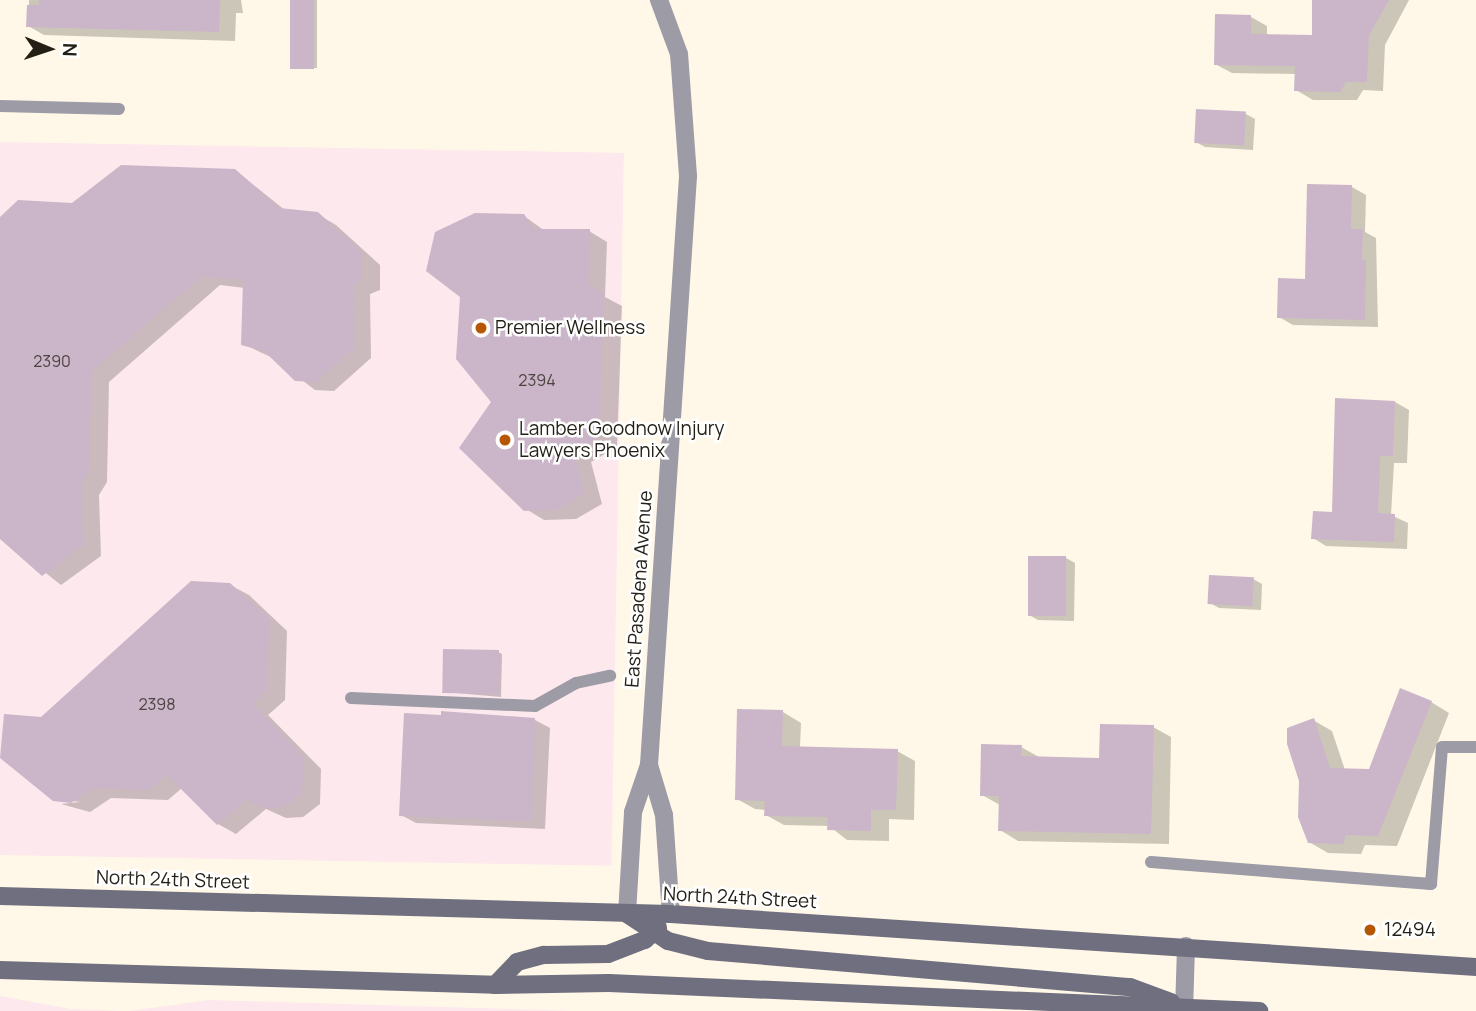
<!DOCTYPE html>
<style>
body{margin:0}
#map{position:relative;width:1476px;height:1011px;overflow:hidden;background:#fff8e8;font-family:Manrope,sans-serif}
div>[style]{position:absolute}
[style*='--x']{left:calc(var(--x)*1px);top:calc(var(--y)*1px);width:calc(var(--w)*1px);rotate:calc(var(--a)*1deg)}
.commercial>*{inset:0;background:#fde8ed;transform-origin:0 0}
.shadow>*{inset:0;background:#0003;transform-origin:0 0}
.building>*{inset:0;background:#cbb5c9;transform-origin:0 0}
.service>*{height:12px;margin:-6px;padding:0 6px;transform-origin:6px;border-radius:6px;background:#9c9ba6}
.minor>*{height:18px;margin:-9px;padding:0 9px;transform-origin:9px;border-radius:9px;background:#9c9ba6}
.secondary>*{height:18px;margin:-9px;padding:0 9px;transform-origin:9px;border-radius:9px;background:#706f7f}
.dots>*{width:19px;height:19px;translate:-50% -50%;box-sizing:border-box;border:4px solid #fff;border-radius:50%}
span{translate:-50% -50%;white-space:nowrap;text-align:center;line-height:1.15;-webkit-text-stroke:5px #fff;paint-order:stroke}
.number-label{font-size:16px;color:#4d4442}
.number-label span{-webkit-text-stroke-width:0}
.poi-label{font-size:19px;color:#231f15}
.left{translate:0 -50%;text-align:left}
.street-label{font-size:19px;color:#231f15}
.north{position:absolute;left:14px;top:14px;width:70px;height:70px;-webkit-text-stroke:5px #fff;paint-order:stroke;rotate:92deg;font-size:19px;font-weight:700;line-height:28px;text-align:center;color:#231f15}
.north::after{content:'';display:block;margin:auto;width:24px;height:32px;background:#231f15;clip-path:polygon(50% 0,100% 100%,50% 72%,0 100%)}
</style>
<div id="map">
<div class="commercial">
<div style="left:0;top:142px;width:624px;height:713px;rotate:1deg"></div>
<div style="clip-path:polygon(0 996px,71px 1009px,121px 1011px,0 1011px)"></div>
<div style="clip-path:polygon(209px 1000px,573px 1011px,129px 1011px)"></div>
</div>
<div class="shadow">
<div style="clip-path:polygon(29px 0,241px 0,243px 13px,236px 13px,235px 41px,44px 35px,28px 26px)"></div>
<div style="left:292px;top:0;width:25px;height:68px"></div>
<div style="clip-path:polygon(1314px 0,1409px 0,1385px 45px,1383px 91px,1363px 90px,1357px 100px,1313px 100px,1296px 90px,1296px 74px,1232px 73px,1215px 64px,1251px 17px,1267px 26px,1267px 36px,1313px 37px)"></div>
<div style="clip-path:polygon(1246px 114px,1255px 119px,1253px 150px,1205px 147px,1196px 142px)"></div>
<div style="clip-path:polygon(235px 170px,286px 211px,317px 214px,336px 225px,380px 265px,380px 290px,370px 294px,371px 358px,334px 391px,315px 390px,273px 358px,243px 344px,245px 288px,220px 285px,109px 382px,107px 482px,99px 495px,101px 556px,61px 585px,0 537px,0 220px)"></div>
<div style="clip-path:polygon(1352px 187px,1366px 195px,1365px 232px,1376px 238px,1378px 327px,1293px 325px,1279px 317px,1307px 280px)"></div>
<div style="clip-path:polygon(524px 216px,545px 231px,589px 231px,607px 242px,605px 297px,622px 306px,617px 447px,591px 462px,602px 504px,576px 519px,544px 520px,526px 509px,493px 402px)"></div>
<div style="clip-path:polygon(1395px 402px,1409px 410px,1407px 463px,1394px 463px,1391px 515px,1408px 523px,1407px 549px,1326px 546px,1313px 538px,1334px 514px)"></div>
<div style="clip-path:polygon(1066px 558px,1075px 563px,1074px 621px,1038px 620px,1029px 615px)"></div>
<div style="clip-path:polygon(1253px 579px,1262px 584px,1261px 610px,1219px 608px,1210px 603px)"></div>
<div style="clip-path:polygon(230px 585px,249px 595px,287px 631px,285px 700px,268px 715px,321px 769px,320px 804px,303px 817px,286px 818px,266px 809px,236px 834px,218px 824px,182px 788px,168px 800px,111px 798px,90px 812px,61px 804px,80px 802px,55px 799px,41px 719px)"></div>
<div style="clip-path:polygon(498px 652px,502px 654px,501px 697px,444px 692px)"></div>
<div style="clip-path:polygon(1431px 702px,1449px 713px,1397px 846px,1365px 845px,1361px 854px,1328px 853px,1309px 842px,1313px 720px,1332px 731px,1345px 770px,1370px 771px)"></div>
<div style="clip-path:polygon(783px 712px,801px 723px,800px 748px,897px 751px,915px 761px,914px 820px,889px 819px,889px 841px,847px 840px,829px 826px,784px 825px,766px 815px,766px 810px,755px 809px,737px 799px)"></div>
<div style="clip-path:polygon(443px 713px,535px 720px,550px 728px,545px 829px,416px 823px,401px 815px)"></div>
<div style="clip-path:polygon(1153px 727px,1171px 737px,1169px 844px,1018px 841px,1000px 830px,1000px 805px,982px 795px,1021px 747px,1039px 757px,1100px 760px)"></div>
</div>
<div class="building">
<div style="clip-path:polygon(39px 0,220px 0,219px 32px,26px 27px,27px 5px,39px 5px)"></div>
<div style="left:290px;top:0;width:24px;height:69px"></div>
<div style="clip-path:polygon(1312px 0,1389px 0,1369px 35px,1367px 82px,1346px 82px,1340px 92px,1294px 91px,1295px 66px,1214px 65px,1215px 14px,1251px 15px,1251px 34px,1312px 35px)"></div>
<div style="left:1196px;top:109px;width:50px;height:34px;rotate:3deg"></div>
<div style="clip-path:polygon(121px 165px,235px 169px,279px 208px,318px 212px,362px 253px,362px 280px,353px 284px,354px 348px,315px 382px,295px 381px,264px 351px,241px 345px,243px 280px,202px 276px,91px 372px,89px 471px,81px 484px,83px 545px,42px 576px,0 539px,0 217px,18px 200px,72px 203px)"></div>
<div style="clip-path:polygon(1307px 184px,1352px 185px,1351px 229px,1363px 229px,1362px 259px,1366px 260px,1365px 320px,1277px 318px,1278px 278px,1305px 279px)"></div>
<div style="clip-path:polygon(475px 213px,524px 214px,534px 229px,590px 229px,588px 285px,604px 294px,599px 436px,573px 452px,584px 494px,557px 509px,524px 511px,459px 448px,491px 402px,456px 359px,460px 297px,426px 271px,435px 232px)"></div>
<div style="clip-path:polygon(1335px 398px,1395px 401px,1393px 456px,1380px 456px,1378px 513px,1395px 514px,1394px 542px,1311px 539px,1313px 511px,1332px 512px)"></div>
<div style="left:1028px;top:556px;width:38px;height:60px"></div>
<div style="left:1209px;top:575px;width:45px;height:29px;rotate:3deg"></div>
<div style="clip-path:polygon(191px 581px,230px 583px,269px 619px,267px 690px,252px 704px,304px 757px,302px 793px,284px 807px,266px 809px,247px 800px,217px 825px,167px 775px,149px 790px,93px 788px,71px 803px,53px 801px,0 758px,4px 714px,41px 717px)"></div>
<div style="left:443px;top:649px;width:56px;height:44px;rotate:1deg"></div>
<div style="clip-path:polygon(1400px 688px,1432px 701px,1378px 836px,1346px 835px,1343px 844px,1308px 843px,1298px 817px,1299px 781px,1287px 744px,1287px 728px,1314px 718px,1330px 768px,1369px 769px)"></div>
<div style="clip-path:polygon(737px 709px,783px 710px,782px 746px,898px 749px,896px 810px,871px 810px,871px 831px,827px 830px,828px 817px,764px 816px,765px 801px,735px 800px)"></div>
<div style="clip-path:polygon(441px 711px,535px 718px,531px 821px,399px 816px,404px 713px,441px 715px)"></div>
<div style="clip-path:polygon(1100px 724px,1154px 725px,1151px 834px,998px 831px,999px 796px,980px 796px,981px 744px,1022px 745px,1021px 756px,1099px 758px)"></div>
</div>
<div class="service">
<div style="--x:0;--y:106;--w:119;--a:1.4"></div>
<div style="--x:351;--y:698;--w:184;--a:2.5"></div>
<div style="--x:535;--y:706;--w:47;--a:-29.3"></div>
<div style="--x:576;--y:683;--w:35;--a:-12"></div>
<div style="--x:1151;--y:862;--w:281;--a:4.5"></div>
<div style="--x:1431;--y:884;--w:137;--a:-85.4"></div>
<div style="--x:1442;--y:747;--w:34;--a:0"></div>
</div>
<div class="minor">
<div style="--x:649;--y:765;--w:52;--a:73.3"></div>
<div style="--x:664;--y:815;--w:99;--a:86"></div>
<div style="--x:627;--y:914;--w:102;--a:-86.6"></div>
<div style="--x:633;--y:812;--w:50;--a:-71.2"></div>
<div style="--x:649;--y:765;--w:590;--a:-86.21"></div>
<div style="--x:688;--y:176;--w:122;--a:-94.2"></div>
<div style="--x:679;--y:54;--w:58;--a:-110.3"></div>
<div style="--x:1184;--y:1011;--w:65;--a:-88.2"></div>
</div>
<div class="secondary">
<div style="--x:0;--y:896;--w:671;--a:1.54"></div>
<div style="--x:671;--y:914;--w:807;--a:3.77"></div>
<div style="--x:627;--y:914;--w:49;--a:33.4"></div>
<div style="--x:668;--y:941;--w:41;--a:14"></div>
<div style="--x:708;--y:951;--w:424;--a:4.9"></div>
<div style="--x:1130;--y:987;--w:44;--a:20.1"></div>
<div style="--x:0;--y:970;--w:495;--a:1.7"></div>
<div style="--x:495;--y:985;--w:114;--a:-1"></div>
<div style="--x:609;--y:983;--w:651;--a:2.47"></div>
<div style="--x:495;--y:985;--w:32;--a:-46"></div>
<div style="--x:517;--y:962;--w:28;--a:-15"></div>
<div style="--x:544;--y:955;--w:64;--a:-0.9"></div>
<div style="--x:608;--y:954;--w:40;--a:-21"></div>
<div style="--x:645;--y:940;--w:18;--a:-43"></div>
</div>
<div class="dots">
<div style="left:481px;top:328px;background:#b55704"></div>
<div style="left:505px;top:440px;background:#b55704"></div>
<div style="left:1370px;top:930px;background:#b55704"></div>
</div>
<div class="number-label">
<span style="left:52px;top:361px">2390</span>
<span style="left:537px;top:380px">2394</span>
<span style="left:157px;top:704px">2398</span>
</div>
<div class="poi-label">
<span class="left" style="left:495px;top:328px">Premier Wellness</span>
<span class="left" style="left:519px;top:440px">Lamber Goodnow Injury<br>Lawyers Phoenix</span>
<span class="left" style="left:1384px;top:930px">12494</span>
</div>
<div class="street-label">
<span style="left:639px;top:589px;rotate:-86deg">East Pasadena Avenue</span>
<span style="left:173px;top:880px;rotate:2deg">North 24th Street</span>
<span style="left:740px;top:898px;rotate:3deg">North 24th Street</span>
</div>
<div class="north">N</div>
</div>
